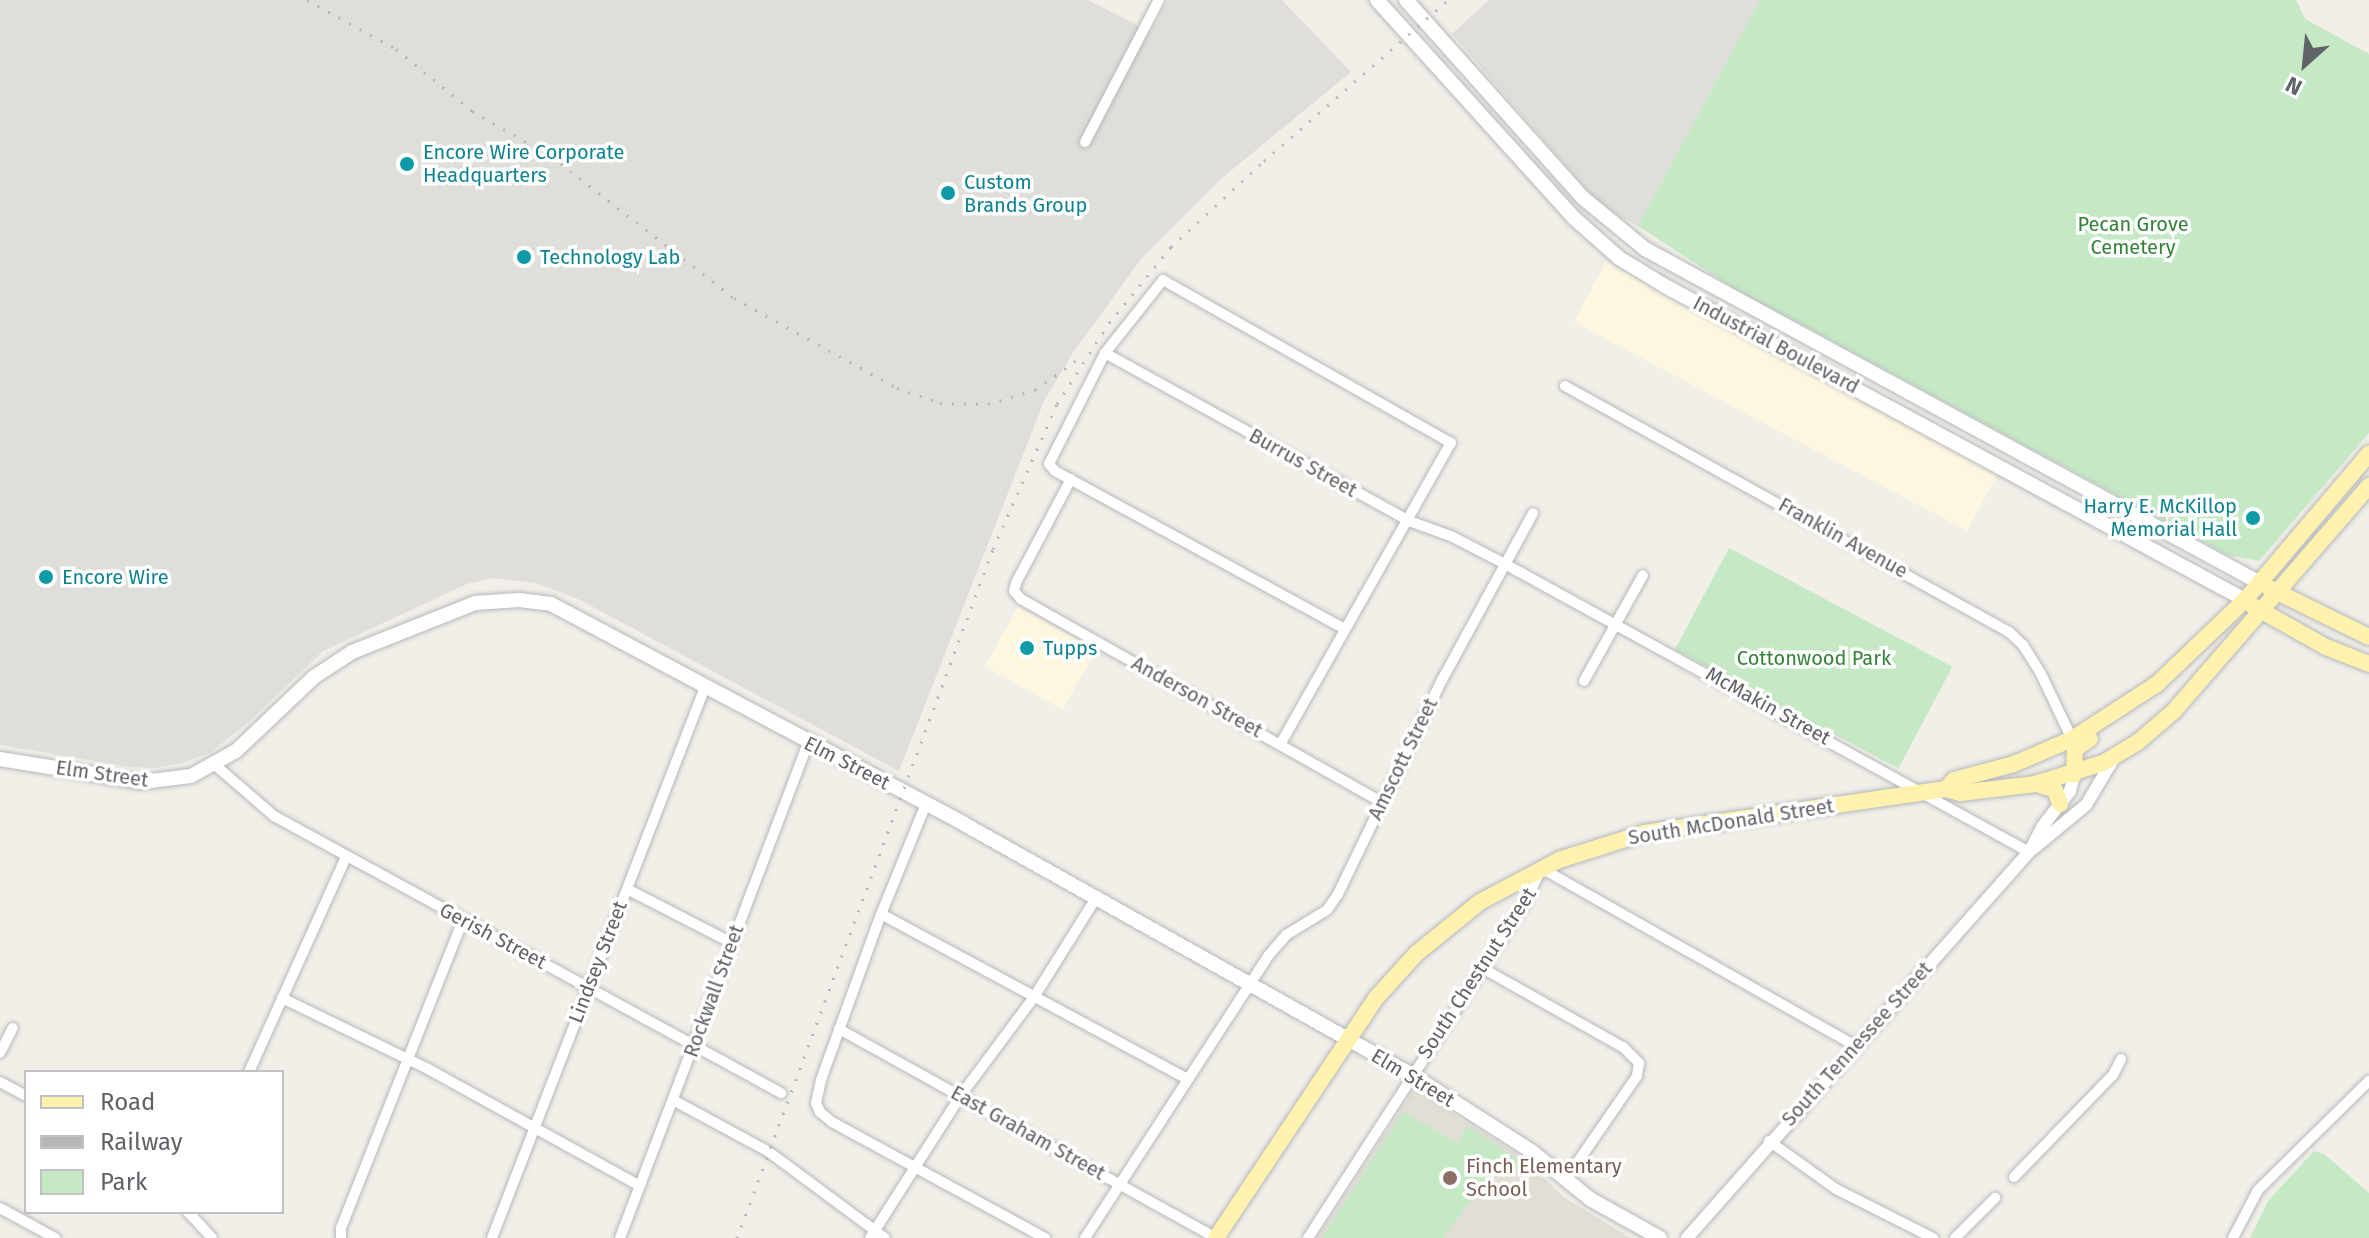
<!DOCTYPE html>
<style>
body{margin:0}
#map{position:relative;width:2369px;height:1238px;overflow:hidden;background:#f1efe8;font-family:"Fira Sans",sans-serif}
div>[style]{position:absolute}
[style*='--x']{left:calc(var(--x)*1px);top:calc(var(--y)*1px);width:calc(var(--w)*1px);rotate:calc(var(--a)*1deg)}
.commercial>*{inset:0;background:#fef7e0;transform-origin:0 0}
.industrial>*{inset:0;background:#e0deda}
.education>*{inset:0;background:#e1ded6}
.green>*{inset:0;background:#c5e8c5;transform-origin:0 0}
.roads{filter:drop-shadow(0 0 2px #b5b8bc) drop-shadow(0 0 2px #b5b8bc)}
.minor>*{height:10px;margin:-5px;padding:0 5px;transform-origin:5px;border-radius:5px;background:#fff}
.tertiary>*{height:12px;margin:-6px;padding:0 6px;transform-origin:6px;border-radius:6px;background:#fff}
.secondary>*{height:14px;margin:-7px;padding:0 7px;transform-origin:7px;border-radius:7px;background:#fff}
.primary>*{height:16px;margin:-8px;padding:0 8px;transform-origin:8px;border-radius:8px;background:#fff2af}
.rail>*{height:3px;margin-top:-1.5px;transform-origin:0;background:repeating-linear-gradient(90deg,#b6b7b8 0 2px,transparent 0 12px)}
.dots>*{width:22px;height:22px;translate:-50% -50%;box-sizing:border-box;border:4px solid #fff;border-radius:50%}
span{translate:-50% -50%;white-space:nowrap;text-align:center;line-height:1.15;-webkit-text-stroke:7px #fff;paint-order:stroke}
.culture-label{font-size:20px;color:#0d838f}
.left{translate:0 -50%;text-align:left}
.right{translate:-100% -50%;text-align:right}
.park-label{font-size:20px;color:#348238}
.street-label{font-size:20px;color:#5f6368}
.education-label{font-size:20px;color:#785e54}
.legend{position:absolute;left:24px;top:1070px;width:260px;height:144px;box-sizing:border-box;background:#fff;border:2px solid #bfc1c3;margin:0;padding:10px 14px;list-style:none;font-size:24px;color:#5f6368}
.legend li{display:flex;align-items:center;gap:16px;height:40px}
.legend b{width:40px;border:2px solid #bfc1c3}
.north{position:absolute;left:2265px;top:24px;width:80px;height:80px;-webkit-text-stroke:6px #fff;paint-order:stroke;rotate:207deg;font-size:22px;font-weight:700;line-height:32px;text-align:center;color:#5f6368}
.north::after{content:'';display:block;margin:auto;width:28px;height:36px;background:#5f6368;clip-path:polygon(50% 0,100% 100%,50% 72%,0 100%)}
</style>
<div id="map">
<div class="commercial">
<div style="left:1606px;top:262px;width:445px;height:68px;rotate:28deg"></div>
<div style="left:1018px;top:607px;width:89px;height:68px;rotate:29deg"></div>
</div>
<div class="industrial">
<div style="clip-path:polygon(0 0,1088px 0,1151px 32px,1168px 0,1282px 0,1351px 72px,1222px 178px,1141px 259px,1072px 354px,1044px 401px,899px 771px,580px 600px,536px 583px,493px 578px,467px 584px,323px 651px,249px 722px,210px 753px,183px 763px,155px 768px,129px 767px,0 745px)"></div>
<div style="clip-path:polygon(1489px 0,1760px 0,1638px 226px,1601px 206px,1452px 34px)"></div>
</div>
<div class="education">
<div style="clip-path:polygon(1414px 1089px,1522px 1157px,1565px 1198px,1631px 1238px,1317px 1238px)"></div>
</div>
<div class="green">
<div style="clip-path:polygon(1760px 0,2296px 0,2305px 19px,2369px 54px,2369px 433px,2259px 561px,2228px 555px,1732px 287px,1638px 226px)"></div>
<div style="left:1729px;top:548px;width:253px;height:115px;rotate:28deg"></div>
<div style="clip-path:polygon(1403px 1112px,1458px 1143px,1467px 1126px,1522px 1162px,1517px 1171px,1502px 1162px,1442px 1238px,1322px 1238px)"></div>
<div style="clip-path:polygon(2314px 1151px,2324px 1154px,2369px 1193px,2369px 1238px,2250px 1238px,2268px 1201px)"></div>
</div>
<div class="roads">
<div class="minor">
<div style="--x:1085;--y:142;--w:160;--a:-62.5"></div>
<div style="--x:1105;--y:353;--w:347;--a:28.9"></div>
<div style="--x:1409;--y:521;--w:45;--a:19.7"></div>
<div style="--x:1451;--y:536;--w:61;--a:27.4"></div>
<div style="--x:1505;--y:564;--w:598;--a:28.79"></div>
<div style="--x:1565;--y:386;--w:508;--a:28.99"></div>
<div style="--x:2009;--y:632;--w:19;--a:43"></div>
<div style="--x:2023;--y:645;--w:34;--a:58"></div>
<div style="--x:2041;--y:674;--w:72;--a:64.5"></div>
<div style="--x:1071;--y:479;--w:118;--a:117.9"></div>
<div style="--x:1016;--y:583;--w:8;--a:104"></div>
<div style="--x:1014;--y:591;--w:11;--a:49"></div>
<div style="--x:1021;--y:599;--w:413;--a:29.4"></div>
<div style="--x:1584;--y:681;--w:121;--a:-60.9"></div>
<div style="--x:1281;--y:743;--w:345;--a:-60.5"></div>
<div style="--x:1451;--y:443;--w:331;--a:-150.5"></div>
<div style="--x:1163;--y:280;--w:93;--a:128.5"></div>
<div style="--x:1105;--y:353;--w:124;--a:116.8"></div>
<div style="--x:1049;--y:464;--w:9;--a:49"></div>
<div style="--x:1055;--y:471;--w:330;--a:28.6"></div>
<div style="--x:215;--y:765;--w:78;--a:40.8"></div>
<div style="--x:274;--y:816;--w:578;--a:28.65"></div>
<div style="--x:926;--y:804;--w:119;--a:112.2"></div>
<div style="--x:881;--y:914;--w:177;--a:109.9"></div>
<div style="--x:821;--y:1080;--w:24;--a:102"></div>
<div style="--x:816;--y:1103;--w:10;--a:66"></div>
<div style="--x:820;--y:1112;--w:16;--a:40"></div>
<div style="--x:832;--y:1122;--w:243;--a:28.6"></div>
<div style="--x:627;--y:889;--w:118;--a:27.2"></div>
<div style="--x:881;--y:914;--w:348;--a:28.3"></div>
<div style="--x:1482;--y:968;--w:162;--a:29.3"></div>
<div style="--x:1623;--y:1047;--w:23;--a:45"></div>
<div style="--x:1639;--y:1063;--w:13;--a:99"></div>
<div style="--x:1637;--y:1076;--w:125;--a:124.6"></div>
<div style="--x:282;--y:998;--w:162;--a:25.9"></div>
<div style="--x:428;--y:1069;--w:242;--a:28.9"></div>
<div style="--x:839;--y:1029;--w:431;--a:29"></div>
<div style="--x:0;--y:1053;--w:28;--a:-63"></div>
<div style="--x:249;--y:1072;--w:236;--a:-65.7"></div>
<div style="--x:0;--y:1082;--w:30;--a:28"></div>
<div style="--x:673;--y:1100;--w:109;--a:28.4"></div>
<div style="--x:769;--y:1152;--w:144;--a:36.6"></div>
<div style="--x:1769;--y:1141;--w:82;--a:35.6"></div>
<div style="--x:1836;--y:1189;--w:109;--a:26.8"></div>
<div style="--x:2014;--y:1177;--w:142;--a:-45.9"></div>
<div style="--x:2113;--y:1075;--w:18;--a:-63"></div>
<div style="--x:0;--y:1208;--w:63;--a:28.6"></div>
<div style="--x:188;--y:1212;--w:35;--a:47"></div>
<div style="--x:341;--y:1238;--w:10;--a:-90"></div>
<div style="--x:341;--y:1228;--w:331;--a:-68.4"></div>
<div style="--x:492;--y:1238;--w:591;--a:-68.86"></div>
<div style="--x:620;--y:1238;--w:529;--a:-69.2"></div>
<div style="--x:870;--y:1238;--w:169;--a:-57.5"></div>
<div style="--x:961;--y:1095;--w:122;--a:-53.3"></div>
<div style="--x:1034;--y:997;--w:117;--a:-57.9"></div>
<div style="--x:1085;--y:1238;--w:336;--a:-57"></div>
<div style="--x:1268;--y:956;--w:28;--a:-49"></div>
<div style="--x:1286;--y:935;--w:48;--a:-31.4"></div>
<div style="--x:1327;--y:910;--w:19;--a:-55"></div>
<div style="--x:1338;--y:894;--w:238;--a:-64.1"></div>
<div style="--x:1442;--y:680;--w:190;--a:-61.4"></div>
<div style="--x:1308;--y:1238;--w:399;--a:-57.1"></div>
<div style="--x:1525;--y:903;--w:38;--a:-65"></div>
<div style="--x:1541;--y:868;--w:362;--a:29.5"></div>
<div style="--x:1955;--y:1238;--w:57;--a:-45"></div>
<div style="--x:2233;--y:1238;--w:54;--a:-62.5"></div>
<div style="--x:2258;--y:1190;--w:156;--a:-44.5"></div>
</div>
<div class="tertiary">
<div style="--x:2031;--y:849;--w:25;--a:-63"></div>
<div style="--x:2042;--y:827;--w:46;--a:-52.1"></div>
<div style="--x:2070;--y:791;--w:16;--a:-76"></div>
<div style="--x:1687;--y:1238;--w:516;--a:-48.46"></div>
<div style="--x:2029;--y:852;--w:74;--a:-39.5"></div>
<div style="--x:2086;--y:805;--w:55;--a:-59.2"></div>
</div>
<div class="secondary">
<div style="--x:1377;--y:0;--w:294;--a:47.9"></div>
<div style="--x:1574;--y:218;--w:60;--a:41.6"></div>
<div style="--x:1619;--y:258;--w:54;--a:31.3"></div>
<div style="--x:1665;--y:286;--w:660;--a:28.43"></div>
<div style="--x:1406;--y:0;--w:264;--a:48.2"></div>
<div style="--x:1582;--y:197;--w:82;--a:39.5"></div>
<div style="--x:1645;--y:249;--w:700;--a:28.51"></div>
<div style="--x:0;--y:759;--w:144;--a:9.2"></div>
<div style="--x:142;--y:782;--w:49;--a:-7"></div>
<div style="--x:191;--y:776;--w:51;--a:-29.1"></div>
<div style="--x:236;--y:751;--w:108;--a:-43.5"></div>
<div style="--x:314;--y:677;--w:45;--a:-33.3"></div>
<div style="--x:352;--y:652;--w:132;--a:-21.7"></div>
<div style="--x:475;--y:603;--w:44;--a:-3.9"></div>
<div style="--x:519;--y:600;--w:32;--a:7"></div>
<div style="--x:551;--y:604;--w:468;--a:28"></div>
<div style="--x:964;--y:824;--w:514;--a:29.26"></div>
<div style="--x:1412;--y:1075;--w:141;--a:32.6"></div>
<div style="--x:1531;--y:1151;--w:76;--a:39.1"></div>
<div style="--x:1590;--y:1199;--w:80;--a:29.1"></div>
</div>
<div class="primary">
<div style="--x:2269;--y:588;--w:111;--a:26.1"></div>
<div style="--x:2253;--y:606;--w:84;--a:29.3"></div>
<div style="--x:2326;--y:647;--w:46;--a:21.6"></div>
<div style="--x:2074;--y:775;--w:26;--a:-88"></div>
<div style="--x:2075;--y:749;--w:18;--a:-34"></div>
<div style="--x:2037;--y:784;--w:19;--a:18"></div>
<div style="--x:2055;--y:790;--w:15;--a:70"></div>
<div style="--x:1946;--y:789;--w:12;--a:-48"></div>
<div style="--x:1954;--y:780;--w:62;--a:-14.9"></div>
<div style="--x:2014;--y:764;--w:63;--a:-23.3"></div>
<div style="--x:2072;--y:739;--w:101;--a:-32.9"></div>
<div style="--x:2157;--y:684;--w:122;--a:-43.7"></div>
<div style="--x:2245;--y:600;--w:192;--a:-49.7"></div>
<div style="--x:1216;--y:1238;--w:288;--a:-56.3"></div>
<div style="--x:1376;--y:998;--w:61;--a:-47.7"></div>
<div style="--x:1417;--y:953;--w:81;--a:-39"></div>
<div style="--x:1480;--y:902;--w:89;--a:-28"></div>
<div style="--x:1559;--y:860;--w:89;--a:-17.6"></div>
<div style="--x:1644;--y:833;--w:305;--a:-8.3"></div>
<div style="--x:1946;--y:789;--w:15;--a:16"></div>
<div style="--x:1960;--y:793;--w:76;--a:-6.8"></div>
<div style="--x:2035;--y:784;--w:71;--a:-17.2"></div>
<div style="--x:2103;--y:763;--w:41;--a:-31"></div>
<div style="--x:2138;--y:742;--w:48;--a:-40.7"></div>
<div style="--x:2174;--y:711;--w:298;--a:-49.1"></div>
</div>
</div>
<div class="rail">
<div style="--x:307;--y:0;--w:102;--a:28.8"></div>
<div style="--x:396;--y:49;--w:98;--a:39.2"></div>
<div style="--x:472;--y:111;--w:91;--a:29.7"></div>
<div style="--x:551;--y:156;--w:232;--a:37.8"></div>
<div style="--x:734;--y:298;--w:186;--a:28.9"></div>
<div style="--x:897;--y:388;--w:46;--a:19.2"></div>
<div style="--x:940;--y:403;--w:48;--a:1.2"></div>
<div style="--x:988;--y:404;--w:49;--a:-16.6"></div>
<div style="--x:1035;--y:390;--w:53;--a:-35.8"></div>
<div style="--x:737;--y:1238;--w:735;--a:-69.62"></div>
<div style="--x:993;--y:549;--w:158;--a:-66.2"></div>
<div style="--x:1057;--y:404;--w:96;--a:-57.3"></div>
<div style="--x:1109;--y:323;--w:98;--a:-50.8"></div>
<div style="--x:1171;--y:247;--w:127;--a:-42.8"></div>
<div style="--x:1264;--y:161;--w:244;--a:-41.2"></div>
</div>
<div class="dots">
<div style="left:407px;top:164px;background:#0f9aa8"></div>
<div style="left:948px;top:193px;background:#0f9aa8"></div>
<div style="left:524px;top:257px;background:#0f9aa8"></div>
<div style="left:2253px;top:518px;background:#0f9aa8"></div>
<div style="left:46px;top:577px;background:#0f9aa8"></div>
<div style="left:1027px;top:648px;background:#0f9aa8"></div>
<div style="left:1450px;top:1178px;background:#8d6e63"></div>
</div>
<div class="culture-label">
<span class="left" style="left:423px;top:164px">Encore Wire Corporate<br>Headquarters</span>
<span class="left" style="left:964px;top:194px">Custom<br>Brands Group</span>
<span class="left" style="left:540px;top:257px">Technology Lab</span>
<span class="right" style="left:2237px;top:518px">Harry E. McKillop<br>Memorial Hall</span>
<span class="left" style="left:62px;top:577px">Encore Wire</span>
<span class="left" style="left:1043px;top:648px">Tupps</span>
</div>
<div class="park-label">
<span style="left:2133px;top:236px">Pecan Grove<br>Cemetery</span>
<span style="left:1814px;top:658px">Cottonwood Park</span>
</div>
<div class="street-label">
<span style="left:1776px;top:345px;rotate:28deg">Industrial Boulevard</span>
<span style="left:1303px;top:463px;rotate:29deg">Burrus Street</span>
<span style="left:1843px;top:538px;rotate:29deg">Franklin Avenue</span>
<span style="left:1197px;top:697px;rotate:29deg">Anderson Street</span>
<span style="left:1768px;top:706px;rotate:29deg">McMakin Street</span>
<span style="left:1403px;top:759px;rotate:-64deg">Amscott Street</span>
<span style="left:847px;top:763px;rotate:27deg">Elm Street</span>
<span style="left:102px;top:774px;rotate:8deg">Elm Street</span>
<span style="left:1731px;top:822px;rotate:-9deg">South McDonald Street</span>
<span style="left:493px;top:936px;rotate:28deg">Gerish Street</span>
<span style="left:598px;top:962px;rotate:-69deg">Lindsey Street</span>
<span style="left:1477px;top:973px;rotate:-57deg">South Chestnut Street</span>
<span style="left:714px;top:991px;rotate:-70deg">Rockwall Street</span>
<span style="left:1857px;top:1044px;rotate:-48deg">South Tennessee Street</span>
<span style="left:1413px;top:1078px;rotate:31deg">Elm Street</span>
<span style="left:1028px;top:1133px;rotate:29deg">East Graham Street</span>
</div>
<div class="education-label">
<span class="left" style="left:1466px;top:1178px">Finch Elementary<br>School</span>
</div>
<ul class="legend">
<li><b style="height:10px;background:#fff2af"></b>Road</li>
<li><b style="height:10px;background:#b6b7b8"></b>Railway</li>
<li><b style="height:22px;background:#c5e8c5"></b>Park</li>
</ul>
<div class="north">N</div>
</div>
